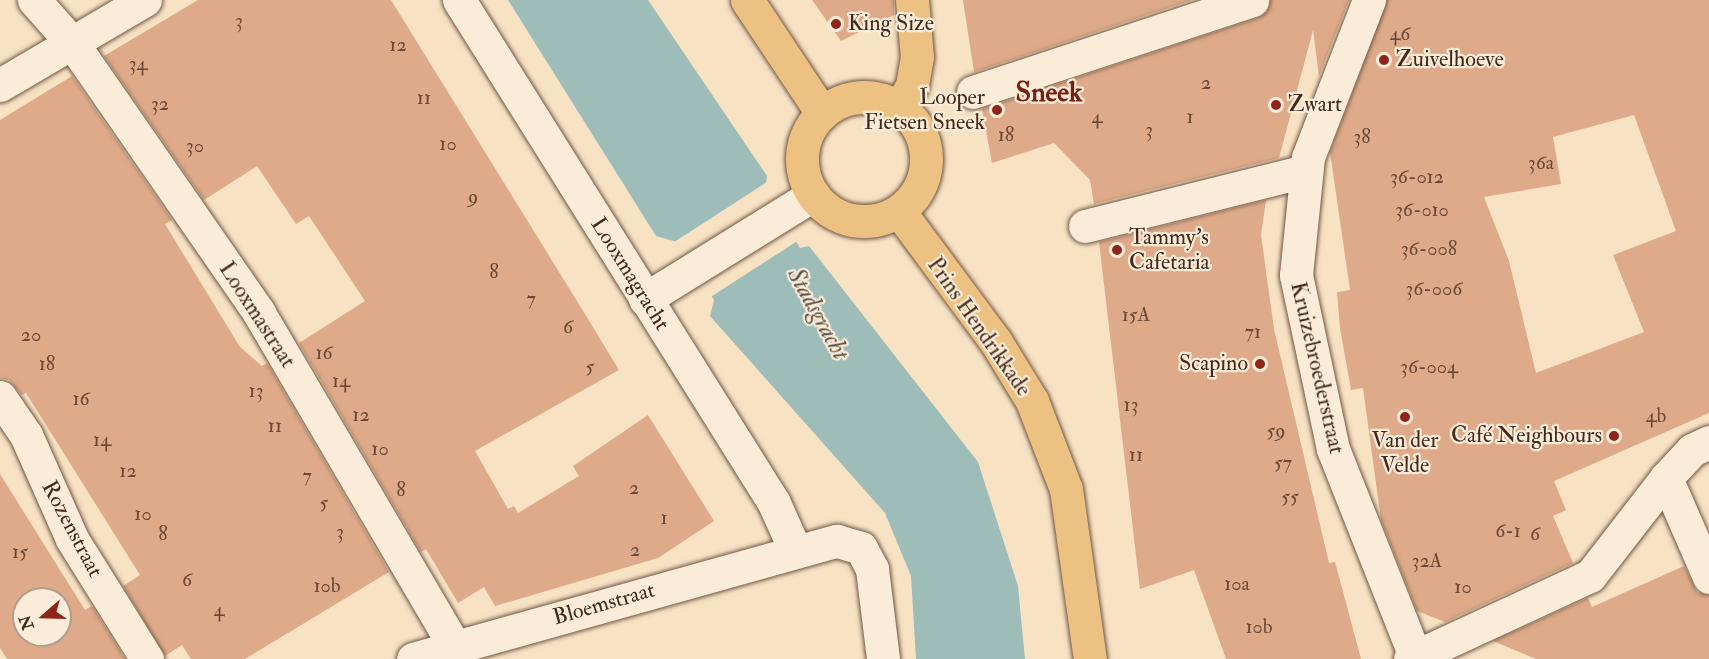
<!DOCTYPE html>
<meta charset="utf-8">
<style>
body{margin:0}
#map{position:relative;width:1709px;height:659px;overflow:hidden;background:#f8e2c4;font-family:"IM FELL Double Pica",serif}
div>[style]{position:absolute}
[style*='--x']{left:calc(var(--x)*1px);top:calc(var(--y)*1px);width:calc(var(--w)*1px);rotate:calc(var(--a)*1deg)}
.water>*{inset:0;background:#9ebdb9}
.pier>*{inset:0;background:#f8e2c4}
.building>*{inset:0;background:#dfaa89}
.roads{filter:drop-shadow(0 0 2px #715744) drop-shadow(0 0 2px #715744)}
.minor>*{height:33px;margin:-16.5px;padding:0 16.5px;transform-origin:16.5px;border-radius:16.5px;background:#faecd9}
.major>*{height:33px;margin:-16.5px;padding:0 16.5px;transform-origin:16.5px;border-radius:16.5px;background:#ecc182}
.major>.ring{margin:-16.5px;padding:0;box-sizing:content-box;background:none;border:33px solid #ecc182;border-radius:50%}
.dots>*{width:16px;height:16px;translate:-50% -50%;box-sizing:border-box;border:3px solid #faecd9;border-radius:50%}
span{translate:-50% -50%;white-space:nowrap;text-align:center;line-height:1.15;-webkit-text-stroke:4.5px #faecd9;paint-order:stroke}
.number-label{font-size:20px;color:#6b4936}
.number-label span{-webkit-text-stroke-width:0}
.poi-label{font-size:22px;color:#44291a}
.left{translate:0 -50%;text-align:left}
.right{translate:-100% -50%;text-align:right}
.street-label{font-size:22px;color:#44291a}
.water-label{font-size:24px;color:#5a4e42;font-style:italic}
.district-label{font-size:28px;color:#7a1f14;font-weight:700}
.north{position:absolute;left:12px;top:587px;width:60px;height:60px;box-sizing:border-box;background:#faecd9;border:2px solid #b19e8d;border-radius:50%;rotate:250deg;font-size:16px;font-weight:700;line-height:24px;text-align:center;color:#44291a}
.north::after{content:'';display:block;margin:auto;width:21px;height:27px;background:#8f2418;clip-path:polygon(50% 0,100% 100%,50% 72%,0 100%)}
</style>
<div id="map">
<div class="water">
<div style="clip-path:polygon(508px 0,648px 0,767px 176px,765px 189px,800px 248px,809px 246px,978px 462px,1018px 586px,1025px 659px,916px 659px,911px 576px,885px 513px,710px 316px,714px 300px,677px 242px,656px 236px)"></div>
</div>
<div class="pier">
<div style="clip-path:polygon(770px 180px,769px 189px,799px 240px,709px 298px,676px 245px,668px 246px)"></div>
</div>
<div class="building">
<div style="clip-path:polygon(198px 0,391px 0,585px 314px,619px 370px,475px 451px,508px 509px,514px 506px,518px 513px,579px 476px,573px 466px,648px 415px,714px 521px,658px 558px,495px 606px,484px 587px,458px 603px,426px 549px,421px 552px,299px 343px,365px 301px,309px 216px,296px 224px,257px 166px,204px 200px,104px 56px)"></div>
<div style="clip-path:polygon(812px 0,894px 0,894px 15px,841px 41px)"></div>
<div style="clip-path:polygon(963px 0,1192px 0,974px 72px)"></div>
<div style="clip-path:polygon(1270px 0,1349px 0,1319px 76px,1313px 30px,1279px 158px,1094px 204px,1090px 180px,1054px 143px,992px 163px,982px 109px,1258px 18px,1266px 12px)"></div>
<div style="clip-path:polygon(evenodd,1387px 0,1709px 0,1709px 413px,1554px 481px,1566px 510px,1553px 516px,1573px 563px,1445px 622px,1417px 611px,1381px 520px,1363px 388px,1351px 390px,1340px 328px,1337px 292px,1350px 290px,1330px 152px,1387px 0,1634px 115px,1676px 231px,1613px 255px,1644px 332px,1536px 373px,1509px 261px,1484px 197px,1561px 184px,1553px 137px,1634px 115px)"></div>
<div style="clip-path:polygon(72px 76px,172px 220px,165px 224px,240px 347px,262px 366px,267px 363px,389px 572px,245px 659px,191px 659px,182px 645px,165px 656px,123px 586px,140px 575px,26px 393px,22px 395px,9px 380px,0 378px,0 120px)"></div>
<div style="clip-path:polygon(1266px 200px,1261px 235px,1274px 329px,1329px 563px,1335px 562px,1361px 659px,1226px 659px,1194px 570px,1140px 589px,1099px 242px)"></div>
<div style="clip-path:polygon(evenodd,0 474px,85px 610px,92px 606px,125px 659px,7px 659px,0 648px,0 474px,24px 599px,60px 599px,60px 635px,24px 635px,24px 599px)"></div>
<div style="clip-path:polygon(1684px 566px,1697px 592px,1709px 595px,1709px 659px,1536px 659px,1493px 641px,1588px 598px,1592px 607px)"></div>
</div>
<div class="roads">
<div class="minor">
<div style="--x:34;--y:0;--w:59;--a:48.4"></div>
<div style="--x:73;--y:44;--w:327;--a:55.3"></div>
<div style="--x:259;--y:313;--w:387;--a:59.6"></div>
<div style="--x:459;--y:0;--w:593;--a:57.94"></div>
<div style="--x:774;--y:503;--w:51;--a:65.9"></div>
<div style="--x:1369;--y:0;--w:168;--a:111.2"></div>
<div style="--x:1308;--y:157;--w:119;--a:95.8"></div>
<div style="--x:1296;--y:275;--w:178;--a:78"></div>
<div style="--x:1333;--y:449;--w:220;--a:68.4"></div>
<div style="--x:0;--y:85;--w:168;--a:-30.4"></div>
<div style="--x:973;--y:92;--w:294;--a:-18.2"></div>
<div style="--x:1085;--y:226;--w:227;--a:-14"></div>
<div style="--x:645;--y:299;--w:198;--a:-31.8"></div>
<div style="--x:0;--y:397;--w:46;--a:55.6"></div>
<div style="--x:26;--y:435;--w:114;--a:66.1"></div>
<div style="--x:72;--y:539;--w:142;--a:58"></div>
<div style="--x:1666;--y:478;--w:108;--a:66.5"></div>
<div style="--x:413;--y:659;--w:440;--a:-15.6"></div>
<div style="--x:837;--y:541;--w:25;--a:16"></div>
<div style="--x:861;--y:548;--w:24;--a:62"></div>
<div style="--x:872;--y:569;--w:91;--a:83"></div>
<div style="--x:1410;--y:659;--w:198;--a:-24.8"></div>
<div style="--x:1590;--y:576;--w:124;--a:-52.2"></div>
<div style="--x:1666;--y:478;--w:38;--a:-47"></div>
<div style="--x:1692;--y:450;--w:19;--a:-25"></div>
</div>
<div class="major">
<div style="--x:747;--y:0;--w:136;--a:56.4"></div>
<div class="ring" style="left:802px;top:97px;width:91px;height:91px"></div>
<div style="--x:900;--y:107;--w:25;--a:-61"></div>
<div style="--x:912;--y:85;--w:28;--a:-80"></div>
<div style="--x:917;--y:57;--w:57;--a:-95"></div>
<div style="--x:899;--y:211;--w:163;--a:53.5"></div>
<div style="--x:996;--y:342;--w:69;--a:58.6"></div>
<div style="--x:1032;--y:401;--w:94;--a:68.9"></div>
<div style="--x:1066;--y:489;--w:172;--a:82"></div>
</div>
</div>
<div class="dots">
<div style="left:836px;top:24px;background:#8f2418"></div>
<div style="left:1384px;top:60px;background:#8f2418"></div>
<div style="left:1276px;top:105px;background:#8f2418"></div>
<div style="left:997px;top:110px;background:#8f2418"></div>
<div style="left:1117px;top:250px;background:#8f2418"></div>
<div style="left:1260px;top:364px;background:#8f2418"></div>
<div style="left:1405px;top:417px;background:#8f2418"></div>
<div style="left:1614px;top:436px;background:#8f2418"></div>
</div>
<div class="number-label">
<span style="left:239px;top:20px">3</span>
<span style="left:1400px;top:33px">46</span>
<span style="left:398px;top:44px">12</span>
<span style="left:138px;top:63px">34</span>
<span style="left:1206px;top:82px">2</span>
<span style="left:424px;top:97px">11</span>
<span style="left:160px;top:103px">32</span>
<span style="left:1097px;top:116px">4</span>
<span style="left:1190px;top:116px">1</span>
<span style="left:1149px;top:129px">3</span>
<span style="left:1006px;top:134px">18</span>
<span style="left:1362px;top:136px">38</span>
<span style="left:448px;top:143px">10</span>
<span style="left:195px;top:145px">30</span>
<span style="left:1541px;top:162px">36a</span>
<span style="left:1417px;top:176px">36-012</span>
<span style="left:473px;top:196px">9</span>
<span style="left:1422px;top:209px">36-010</span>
<span style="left:1429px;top:248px">36-008</span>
<span style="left:494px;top:271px">8</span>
<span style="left:1434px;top:288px">36-006</span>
<span style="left:531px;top:298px">7</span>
<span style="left:1136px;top:314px">15A</span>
<span style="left:568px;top:326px">6</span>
<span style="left:1253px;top:331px">71</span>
<span style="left:31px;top:334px">20</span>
<span style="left:324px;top:352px">16</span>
<span style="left:47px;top:363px">18</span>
<span style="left:590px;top:366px">5</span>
<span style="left:1429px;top:366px">36-004</span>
<span style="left:341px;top:380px">14</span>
<span style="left:256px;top:390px">13</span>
<span style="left:81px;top:398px">16</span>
<span style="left:1131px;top:404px">13</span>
<span style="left:361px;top:414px">12</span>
<span style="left:1656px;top:415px">4b</span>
<span style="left:275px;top:425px">11</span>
<span style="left:1276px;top:430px">59</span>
<span style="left:102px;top:439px">14</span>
<span style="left:380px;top:448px">10</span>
<span style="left:1136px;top:454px">11</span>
<span style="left:1283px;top:462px">57</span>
<span style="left:128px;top:470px">12</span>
<span style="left:307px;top:475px">7</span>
<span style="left:634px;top:487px">2</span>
<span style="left:401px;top:489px">8</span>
<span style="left:1290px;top:496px">55</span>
<span style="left:324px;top:502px">5</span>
<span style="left:143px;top:513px">10</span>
<span style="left:664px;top:517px">1</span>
<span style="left:1508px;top:530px">6-1</span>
<span style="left:340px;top:531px">3</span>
<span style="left:163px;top:533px">8</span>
<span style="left:1535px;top:533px">6</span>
<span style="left:635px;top:549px">2</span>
<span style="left:20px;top:551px">15</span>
<span style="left:1427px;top:560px">32A</span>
<span style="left:187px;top:579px">6</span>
<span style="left:1237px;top:583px">10a</span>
<span style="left:327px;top:585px">10b</span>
<span style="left:1463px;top:586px">10</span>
<span style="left:219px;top:609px">4</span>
<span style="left:1259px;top:626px">10b</span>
</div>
<div class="poi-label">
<span class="left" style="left:848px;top:24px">King Size</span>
<span class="left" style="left:1396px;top:60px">Zuivelhoeve</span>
<span class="right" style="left:985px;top:110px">Looper<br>Fietsen Sneek</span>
<span class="left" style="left:1288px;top:105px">Zwart</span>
<span class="left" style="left:1129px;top:250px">Tammy's<br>Cafetaria</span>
<span class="right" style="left:1248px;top:364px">Scapino</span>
<span class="right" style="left:1602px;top:436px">Café Neighbours</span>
<span style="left:1405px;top:453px">Van der<br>Velde</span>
</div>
<div class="street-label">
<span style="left:630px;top:274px;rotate:58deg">Looxmagracht</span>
<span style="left:257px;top:315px;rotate:57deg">Looxmastraat</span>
<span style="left:979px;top:327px;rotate:55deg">Prins Hendrikkade</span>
<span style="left:1317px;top:368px;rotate:77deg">Kruizebroederstraat</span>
<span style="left:72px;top:529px;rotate:62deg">Rozenstraat</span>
<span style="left:604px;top:604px;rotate:-16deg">Bloemstraat</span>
</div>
<div class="water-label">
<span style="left:818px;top:314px;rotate:61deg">Stadsgracht</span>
</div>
<div class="district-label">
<span style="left:1049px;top:93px">Sneek</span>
</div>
<div class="north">N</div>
</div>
